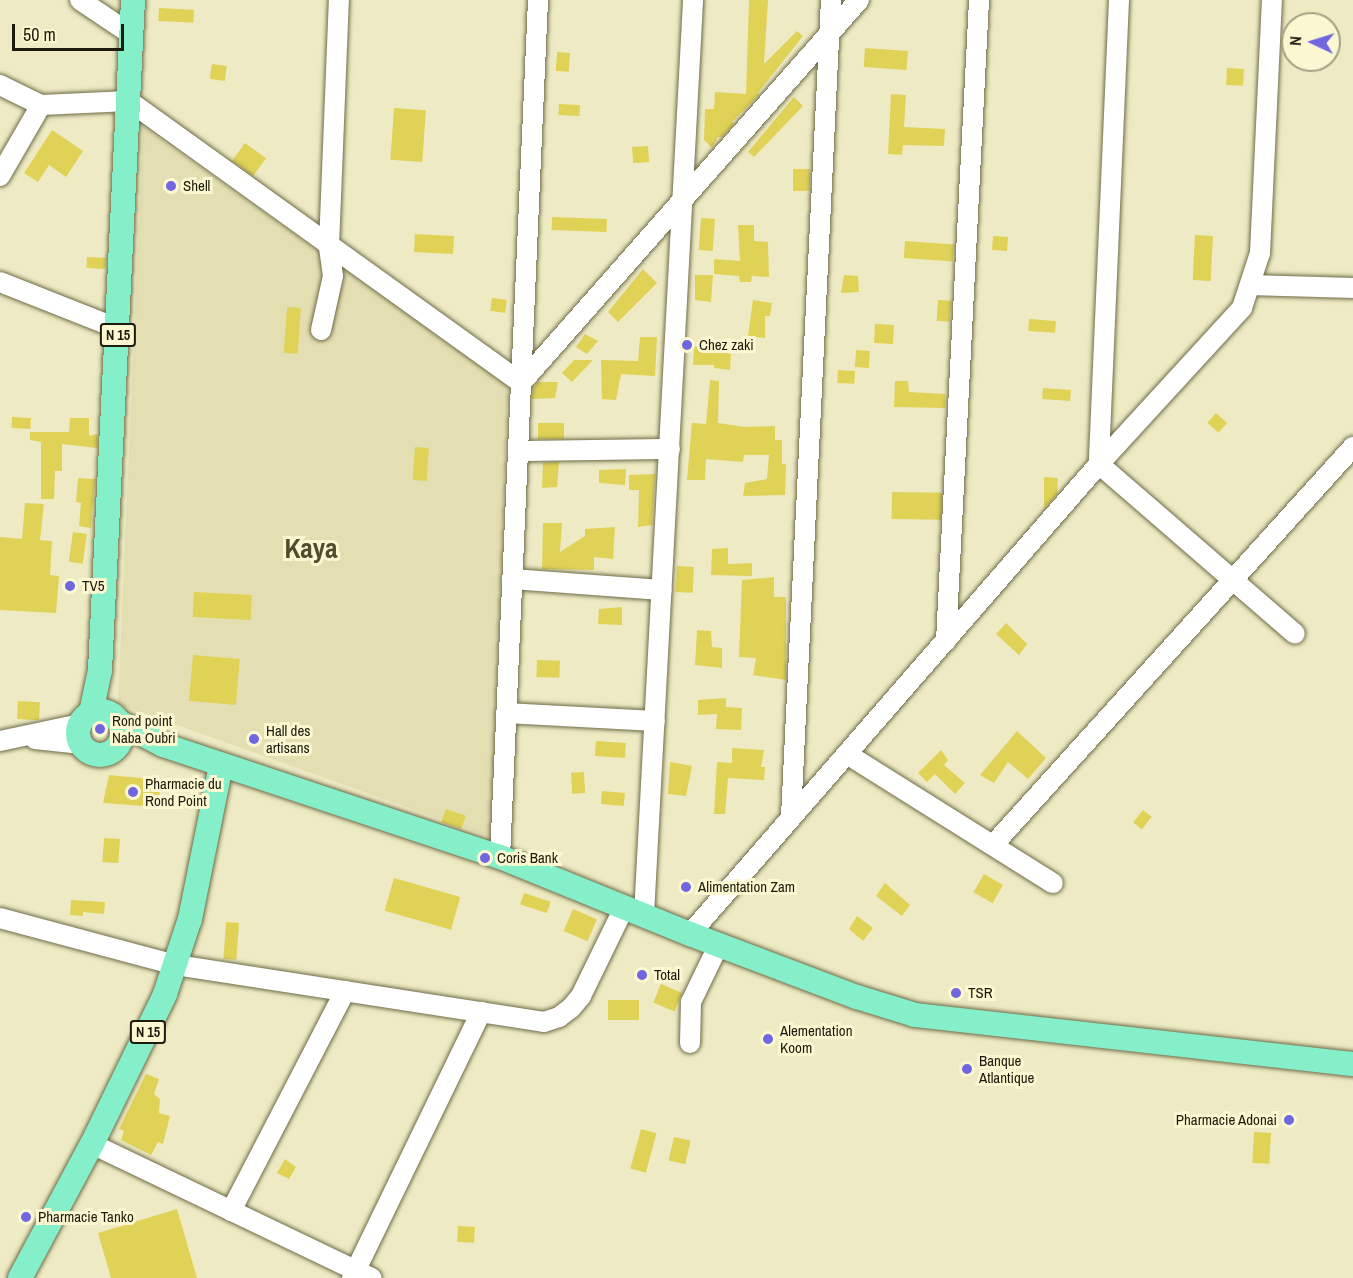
<!DOCTYPE html>
<style>
body{margin:0}
#map{position:relative;width:1353px;height:1278px;overflow:hidden;background:#eeebc4;font-family:"Archivo Narrow",sans-serif}
div>[style]{position:absolute}
[style*='--x']{left:calc(var(--x)*1px);top:calc(var(--y)*1px);width:calc(var(--w)*1px);rotate:calc(var(--a)*1deg)}
.built>*{inset:0;background:#e4dfb2}
.building>*{inset:0;background:#dfd256;transform-origin:0 0}
.roads{filter:drop-shadow(0 0 2px #6e6b48) drop-shadow(0 0 2px #6e6b48)}
.minor>*{height:20px;margin:-10px;padding:0 10px;transform-origin:10px;border-radius:10px;background:#fff}
.major>*{height:24px;margin:-12px;padding:0 12px;transform-origin:12px;border-radius:12px;background:#85efca}
.major>.ring{margin:-12px;padding:0;box-sizing:content-box;background:none;border:24px solid #85efca;border-radius:50%}
.dots>*{width:16px;height:16px;translate:-50% -50%;box-sizing:border-box;border:3px solid #fbf8d1;border-radius:50%}
span{translate:-50% -50%;white-space:nowrap;text-align:center;line-height:1.15;-webkit-text-stroke:6px #fbf8d1;paint-order:stroke}
.shield-label span{padding:2px 4px;background:#fbf8d1;border:2px solid;border-radius:4px;-webkit-text-stroke-width:0}
.shield-label{font-size:14px;color:#1c1b0d;font-weight:700}
.poi-label{font-size:15px;color:#1c1b0d}
.left{translate:0 -50%;text-align:left}
.right{translate:-100% -50%;text-align:right}
.town-label{font-size:27px;color:#514d2c;font-weight:700}
.north{position:absolute;left:1281px;top:12px;width:60px;height:60px;box-sizing:border-box;background:#fbf8d1;border:2px solid #a2a083;border-radius:50%;rotate:274deg;font-size:16px;font-weight:700;line-height:24px;text-align:center;color:#1c1b0d}
.north::after{content:'';display:block;margin:auto;width:21px;height:27px;background:#7066e0;clip-path:polygon(50% 0,100% 100%,50% 72%,0 100%)}
.scale{position:absolute;left:12px;top:24px;width:112px;height:27px;box-sizing:border-box;border:3px solid #1c1b0d;border-top:0;padding-left:8px;font-size:18px;line-height:21px;white-space:nowrap;color:#1c1b0d;-webkit-text-stroke:4px #fbf8d1;paint-order:stroke}
</style>
<div id="map">
<div class="built">
<div style="clip-path:polygon(143px 127px,508px 386px,490px 837px,118px 704px)"></div>
</div>
<div class="building">
<div style="clip-path:polygon(749px 0,768px 0,764px 64px,797px 31px,803px 36px,757px 94px,760px 94px,732px 122px,734px 124px,722px 137px,718px 137px,712px 148px,704px 140px,705px 109px,714px 109px,715px 92px,746px 94px)"></div>
<div style="left:159px;top:8px;width:35px;height:13px;rotate:3deg"></div>
<div style="left:865px;top:48px;width:43px;height:19px;rotate:4deg"></div>
<div style="left:557px;top:52px;width:13px;height:19px;rotate:4deg"></div>
<div style="left:212px;top:64px;width:15px;height:15px;rotate:8deg"></div>
<div style="left:1227px;top:68px;width:17px;height:17px;rotate:3deg"></div>
<div style="clip-path:polygon(891px 94px,906px 95px,904px 127px,945px 129px,944px 146px,903px 145px,902px 155px,888px 154px)"></div>
<div style="clip-path:polygon(794px 97px,803px 106px,754px 157px,748px 152px)"></div>
<div style="left:559px;top:104px;width:21px;height:11px;rotate:3deg"></div>
<div style="left:394px;top:108px;width:32px;height:52px;rotate:4deg"></div>
<div style="clip-path:polygon(52px 130px,83px 151px,66px 177px,49px 165px,38px 182px,24px 173px)"></div>
<div style="left:245px;top:143px;width:26px;height:22px;rotate:36deg"></div>
<div style="left:648px;top:146px;width:16px;height:16px;rotate:86deg"></div>
<div style="left:793px;top:169px;width:17px;height:22px"></div>
<div style="left:552px;top:217px;width:55px;height:13px;rotate:2deg"></div>
<div style="left:701px;top:218px;width:14px;height:32px;rotate:4deg"></div>
<div style="clip-path:polygon(738px 225px,754px 225px,754px 241px,768px 242px,769px 277px,752px 276px,751px 282px,740px 282px,739px 276px,714px 274px,714px 259px,740px 261px)"></div>
<div style="left:415px;top:234px;width:39px;height:18px;rotate:3deg"></div>
<div style="left:1195px;top:235px;width:18px;height:45px;rotate:3deg"></div>
<div style="left:993px;top:236px;width:15px;height:14px;rotate:4deg"></div>
<div style="left:905px;top:241px;width:49px;height:17px;rotate:4deg"></div>
<div style="left:87px;top:257px;width:19px;height:11px;rotate:3deg"></div>
<div style="clip-path:polygon(643px 269px,657px 283px,618px 322px,608px 312px)"></div>
<div style="clip-path:polygon(695px 275px,713px 275px,711px 302px,695px 300px)"></div>
<div style="clip-path:polygon(844px 275px,858px 276px,859px 292px,841px 293px)"></div>
<div style="left:492px;top:298px;width:15px;height:13px;rotate:8deg"></div>
<div style="clip-path:polygon(753px 300px,772px 303px,770px 316px,765px 316px,765px 338px,748px 336px)"></div>
<div style="left:938px;top:300px;width:13px;height:21px;rotate:4deg"></div>
<div style="left:287px;top:307px;width:14px;height:46px;rotate:4deg"></div>
<div style="left:1029px;top:319px;width:27px;height:12px;rotate:4deg"></div>
<div style="left:875px;top:324px;width:19px;height:19px;rotate:3deg"></div>
<div style="clip-path:polygon(585px 334px,598px 341px,587px 354px,576px 347px)"></div>
<div style="clip-path:polygon(640px 337px,657px 337px,655px 376px,621px 374px,616px 400px,602px 399px,601px 360px,638px 361px)"></div>
<div style="clip-path:polygon(694px 346px,731px 354px,730px 370px,714px 368px,714px 365px,693px 365px)"></div>
<div style="left:856px;top:350px;width:14px;height:17px;rotate:4deg"></div>
<div style="clip-path:polygon(574px 360px,593px 360px,572px 382px,562px 373px)"></div>
<div style="left:838px;top:370px;width:17px;height:13px;rotate:3deg"></div>
<div style="clip-path:polygon(710px 380px,719px 381px,718px 423px,745px 427px,775px 426px,775px 440px,782px 440px,782px 464px,786px 464px,785px 495px,743px 496px,745px 483px,767px 479px,769px 455px,744px 455px,743px 462px,706px 459px,705px 480px,687px 480px,692px 423px,706px 424px)"></div>
<div style="clip-path:polygon(895px 381px,908px 381px,909px 392px,945px 394px,945px 408px,894px 407px)"></div>
<div style="clip-path:polygon(538px 382px,558px 382px,555px 398px,532px 399px,533px 388px)"></div>
<div style="left:1043px;top:388px;width:28px;height:11px;rotate:4deg"></div>
<div style="left:1216px;top:413px;width:15px;height:13px;rotate:42deg"></div>
<div style="left:12px;top:417px;width:19px;height:11px;rotate:3deg"></div>
<div style="clip-path:polygon(70px 418px,89px 418px,89px 436px,97px 434px,97px 448px,62px 444px,62px 471px,55px 471px,54px 499px,41px 499px,41px 442px,30px 440px,30px 432px,69px 432px)"></div>
<div style="left:538px;top:423px;width:26px;height:16px"></div>
<div style="left:415px;top:447px;width:14px;height:33px;rotate:4deg"></div>
<div style="clip-path:polygon(559px 462px,557px 487px,542px 488px,543px 463px)"></div>
<div style="clip-path:polygon(626px 469px,625px 485px,599px 483px,599px 470px)"></div>
<div style="clip-path:polygon(655px 474px,652px 525px,638px 527px,639px 490px,629px 490px,629px 475px)"></div>
<div style="clip-path:polygon(1044px 477px,1058px 478px,1057px 494px,1044px 509px)"></div>
<div style="clip-path:polygon(78px 478px,95px 479px,91px 528px,79px 526px,81px 503px,76px 502px)"></div>
<div style="left:892px;top:492px;width:50px;height:27px;rotate:1deg"></div>
<div style="clip-path:polygon(25px 503px,44px 504px,40px 540px,52px 541px,50px 575px,59px 576px,56px 613px,0 610px,0 537px,22px 539px)"></div>
<div style="clip-path:polygon(543px 523px,562px 523px,560px 552px,585px 536px,585px 529px,615px 527px,613px 559px,594px 557px,594px 570px,542px 569px)"></div>
<div style="left:73px;top:532px;width:14px;height:30px;rotate:8deg"></div>
<div style="clip-path:polygon(728px 548px,728px 564px,752px 563px,752px 576px,711px 575px,712px 549px)"></div>
<div style="left:677px;top:566px;width:17px;height:26px;rotate:3deg"></div>
<div style="clip-path:polygon(774px 577px,774px 597px,786px 597px,786px 680px,753px 675px,756px 658px,739px 657px,742px 580px)"></div>
<div style="left:194px;top:592px;width:58px;height:25px;rotate:3deg"></div>
<div style="clip-path:polygon(622px 607px,622px 625px,598px 624px,599px 609px)"></div>
<div style="clip-path:polygon(1006px 623px,1027px 644px,1019px 655px,996px 634px)"></div>
<div style="clip-path:polygon(697px 630px,711px 631px,712px 647px,722px 648px,722px 668px,695px 665px)"></div>
<div style="left:193px;top:655px;width:47px;height:46px;rotate:5deg"></div>
<div style="left:537px;top:660px;width:23px;height:17px;rotate:2deg"></div>
<div style="clip-path:polygon(726px 698px,726px 707px,742px 708px,741px 730px,716px 729px,717px 714px,698px 715px,698px 700px)"></div>
<div style="left:18px;top:701px;width:22px;height:18px;rotate:3deg"></div>
<div style="clip-path:polygon(1017px 731px,1046px 758px,1028px 779px,1008px 762px,994px 783px,980px 775px)"></div>
<div style="left:596px;top:741px;width:30px;height:15px;rotate:4deg"></div>
<div style="clip-path:polygon(732px 748px,764px 750px,761px 767px,765px 767px,764px 780px,728px 778px,725px 814px,714px 814px,717px 762px,732px 763px)"></div>
<div style="clip-path:polygon(941px 750px,948px 760px,944px 765px,965px 783px,955px 794px,935px 774px,927px 782px,918px 773px)"></div>
<div style="clip-path:polygon(670px 762px,692px 766px,686px 796px,668px 794px)"></div>
<div style="left:584px;top:772px;width:21px;height:13px;rotate:87deg"></div>
<div style="clip-path:polygon(109px 775px,162px 780px,157px 807px,103px 803px)"></div>
<div style="left:602px;top:791px;width:23px;height:13px;rotate:5deg"></div>
<div style="left:446px;top:809px;width:21px;height:14px;rotate:19deg"></div>
<div style="left:1143px;top:810px;width:11px;height:16px;rotate:38deg"></div>
<div style="left:104px;top:838px;width:16px;height:24px;rotate:4deg"></div>
<div style="left:984px;top:874px;width:22px;height:21px;rotate:30deg"></div>
<div style="left:394px;top:878px;width:69px;height:34px;rotate:16deg"></div>
<div style="clip-path:polygon(885px 883px,910px 905px,902px 916px,876px 896px)"></div>
<div style="left:524px;top:893px;width:28px;height:12px;rotate:18deg"></div>
<div style="clip-path:polygon(71px 900px,105px 902px,104px 914px,83px 912px,83px 916px,70px 915px)"></div>
<div style="left:573px;top:909px;width:26px;height:24px;rotate:23deg"></div>
<div style="clip-path:polygon(857px 916px,873px 928px,863px 941px,849px 929px)"></div>
<div style="left:226px;top:922px;width:13px;height:37px;rotate:4deg"></div>
<div style="left:661px;top:984px;width:23px;height:20px;rotate:23deg"></div>
<div style="left:608px;top:1000px;width:31px;height:20px"></div>
<div style="clip-path:polygon(146px 1074px,159px 1079px,154px 1094px,160px 1099px,159px 1113px,170px 1116px,163px 1144px,158px 1142px,151px 1155px,121px 1140px,124px 1131px,119px 1129px)"></div>
<div style="left:641px;top:1129px;width:16px;height:41px;rotate:15deg"></div>
<div style="left:1254px;top:1132px;width:17px;height:31px;rotate:3deg"></div>
<div style="left:674px;top:1137px;width:17px;height:24px;rotate:13deg"></div>
<div style="clip-path:polygon(285px 1159px,296px 1167px,289px 1179px,277px 1173px)"></div>
<div style="clip-path:polygon(177px 1209px,197px 1278px,111px 1278px,98px 1233px)"></div>
<div style="left:458px;top:1226px;width:17px;height:16px;rotate:3deg"></div>
</div>
<div class="roads">
<div class="minor">
<div style="--x:80;--y:0;--w:63;--a:33.9"></div>
<div style="--x:1119;--y:0;--w:464;--a:92.5"></div>
<div style="--x:1099;--y:464;--w:259;--a:40.9"></div>
<div style="--x:0;--y:85;--w:46;--a:26"></div>
<div style="--x:41;--y:105;--w:88;--a:-2.6"></div>
<div style="--x:129;--y:101;--w:483;--a:35.7"></div>
<div style="--x:521;--y:383;--w:511;--a:-48.57"></div>
<div style="--x:0;--y:176;--w:82;--a:-60"></div>
<div style="--x:0;--y:282;--w:128;--a:21.6"></div>
<div style="--x:1250;--y:285;--w:103;--a:1.7"></div>
<div style="--x:321;--y:330;--w:55;--a:-77.5"></div>
<div style="--x:333;--y:276;--w:30;--a:-98"></div>
<div style="--x:329;--y:246;--w:246;--a:-87.7"></div>
<div style="--x:518;--y:451;--w:152;--a:-0.8"></div>
<div style="--x:512;--y:579;--w:150;--a:4.2"></div>
<div style="--x:946;--y:641;--w:642;--a:-87.05"></div>
<div style="--x:506;--y:713;--w:149;--a:3.1"></div>
<div style="--x:35;--y:739;--w:47;--a:6.1"></div>
<div style="--x:0;--y:741;--w:82;--a:-12"></div>
<div style="--x:847;--y:754;--w:243;--a:32.1"></div>
<div style="--x:791;--y:817;--w:818;--a:-87.2"></div>
<div style="--x:993;--y:845;--w:537;--a:-47.87"></div>
<div style="--x:500;--y:857;--w:858;--a:-87.46"></div>
<div style="--x:644;--y:915;--w:916;--a:-86.93"></div>
<div style="--x:0;--y:918;--w:182;--a:15"></div>
<div style="--x:176;--y:965;--w:372;--a:8.8"></div>
<div style="--x:544;--y:1022;--w:16;--a:-18"></div>
<div style="--x:559;--y:1017;--w:15;--a:-37"></div>
<div style="--x:571;--y:1008;--w:16;--a:-50"></div>
<div style="--x:581;--y:996;--w:98;--a:-64"></div>
<div style="--x:690;--y:934;--w:623;--a:-48.97"></div>
<div style="--x:1099;--y:464;--w:212;--a:-47.5"></div>
<div style="--x:1242;--y:308;--w:58;--a:-71.9"></div>
<div style="--x:1260;--y:253;--w:253;--a:-87.3"></div>
<div style="--x:690;--y:1043;--w:41;--a:-88.6"></div>
<div style="--x:691;--y:1002;--w:64;--a:-64.2"></div>
<div style="--x:92;--y:1144;--w:310;--a:25.6"></div>
<div style="--x:231;--y:1211;--w:248;--a:-62.6"></div>
<div style="--x:352;--y:1278;--w:296;--a:-64.1"></div>
</div>
<div class="major">
<div class="ring" style="left:78px;top:711px;width:20px;height:20px"></div>
<div style="--x:91;--y:713;--w:44;--a:-78.2"></div>
<div style="--x:100;--y:670;--w:671;--a:-87.18"></div>
<div style="--x:119;--y:722;--w:50;--a:27.6"></div>
<div style="--x:163;--y:745;--w:355;--a:18.4"></div>
<div style="--x:500;--y:857;--w:205;--a:22.1"></div>
<div style="--x:690;--y:934;--w:178;--a:20.7"></div>
<div style="--x:857;--y:997;--w:61;--a:17.2"></div>
<div style="--x:915;--y:1015;--w:441;--a:6.4"></div>
<div style="--x:20;--y:1278;--w:152;--a:-61.8"></div>
<div style="--x:92;--y:1144;--w:167;--a:-64"></div>
<div style="--x:165;--y:994;--w:79;--a:-71.6"></div>
<div style="--x:190;--y:919;--w:157;--a:-78.6"></div>
</div>
</div>
<div class="dots">
<div style="left:171px;top:186px;background:#7066e0"></div>
<div style="left:687px;top:345px;background:#7066e0"></div>
<div style="left:70px;top:586px;background:#7066e0"></div>
<div style="left:100px;top:729px;background:#7066e0"></div>
<div style="left:254px;top:739px;background:#7066e0"></div>
<div style="left:133px;top:792px;background:#7066e0"></div>
<div style="left:485px;top:858px;background:#7066e0"></div>
<div style="left:686px;top:887px;background:#7066e0"></div>
<div style="left:642px;top:975px;background:#7066e0"></div>
<div style="left:956px;top:993px;background:#7066e0"></div>
<div style="left:768px;top:1039px;background:#7066e0"></div>
<div style="left:967px;top:1069px;background:#7066e0"></div>
<div style="left:1289px;top:1120px;background:#7066e0"></div>
<div style="left:26px;top:1217px;background:#7066e0"></div>
</div>
<div class="shield-label">
<span style="left:118px;top:335px">N 15</span>
<span style="left:148px;top:1032px">N 15</span>
</div>
<div class="poi-label">
<span class="left" style="left:183px;top:186px">Shell</span>
<span class="left" style="left:699px;top:345px">Chez zaki</span>
<span class="left" style="left:82px;top:586px">TV5</span>
<span class="left" style="left:112px;top:729px">Rond point<br>Naba Oubri</span>
<span class="left" style="left:266px;top:739px">Hall des<br>artisans</span>
<span class="left" style="left:145px;top:792px">Pharmacie du<br>Rond Point</span>
<span class="left" style="left:497px;top:858px">Coris Bank</span>
<span class="left" style="left:698px;top:887px">Alimentation Zam</span>
<span class="left" style="left:654px;top:975px">Total</span>
<span class="left" style="left:968px;top:993px">TSR</span>
<span class="left" style="left:780px;top:1039px">Alementation<br>Koom</span>
<span class="left" style="left:979px;top:1069px">Banque<br>Atlantique</span>
<span class="right" style="left:1277px;top:1120px">Pharmacie Adonai</span>
<span class="left" style="left:38px;top:1217px">Pharmacie Tanko</span>
</div>
<div class="town-label">
<span style="left:311px;top:549px">Kaya</span>
</div>
<div class="north">N</div>
<div class="scale">50 m</div>
</div>
